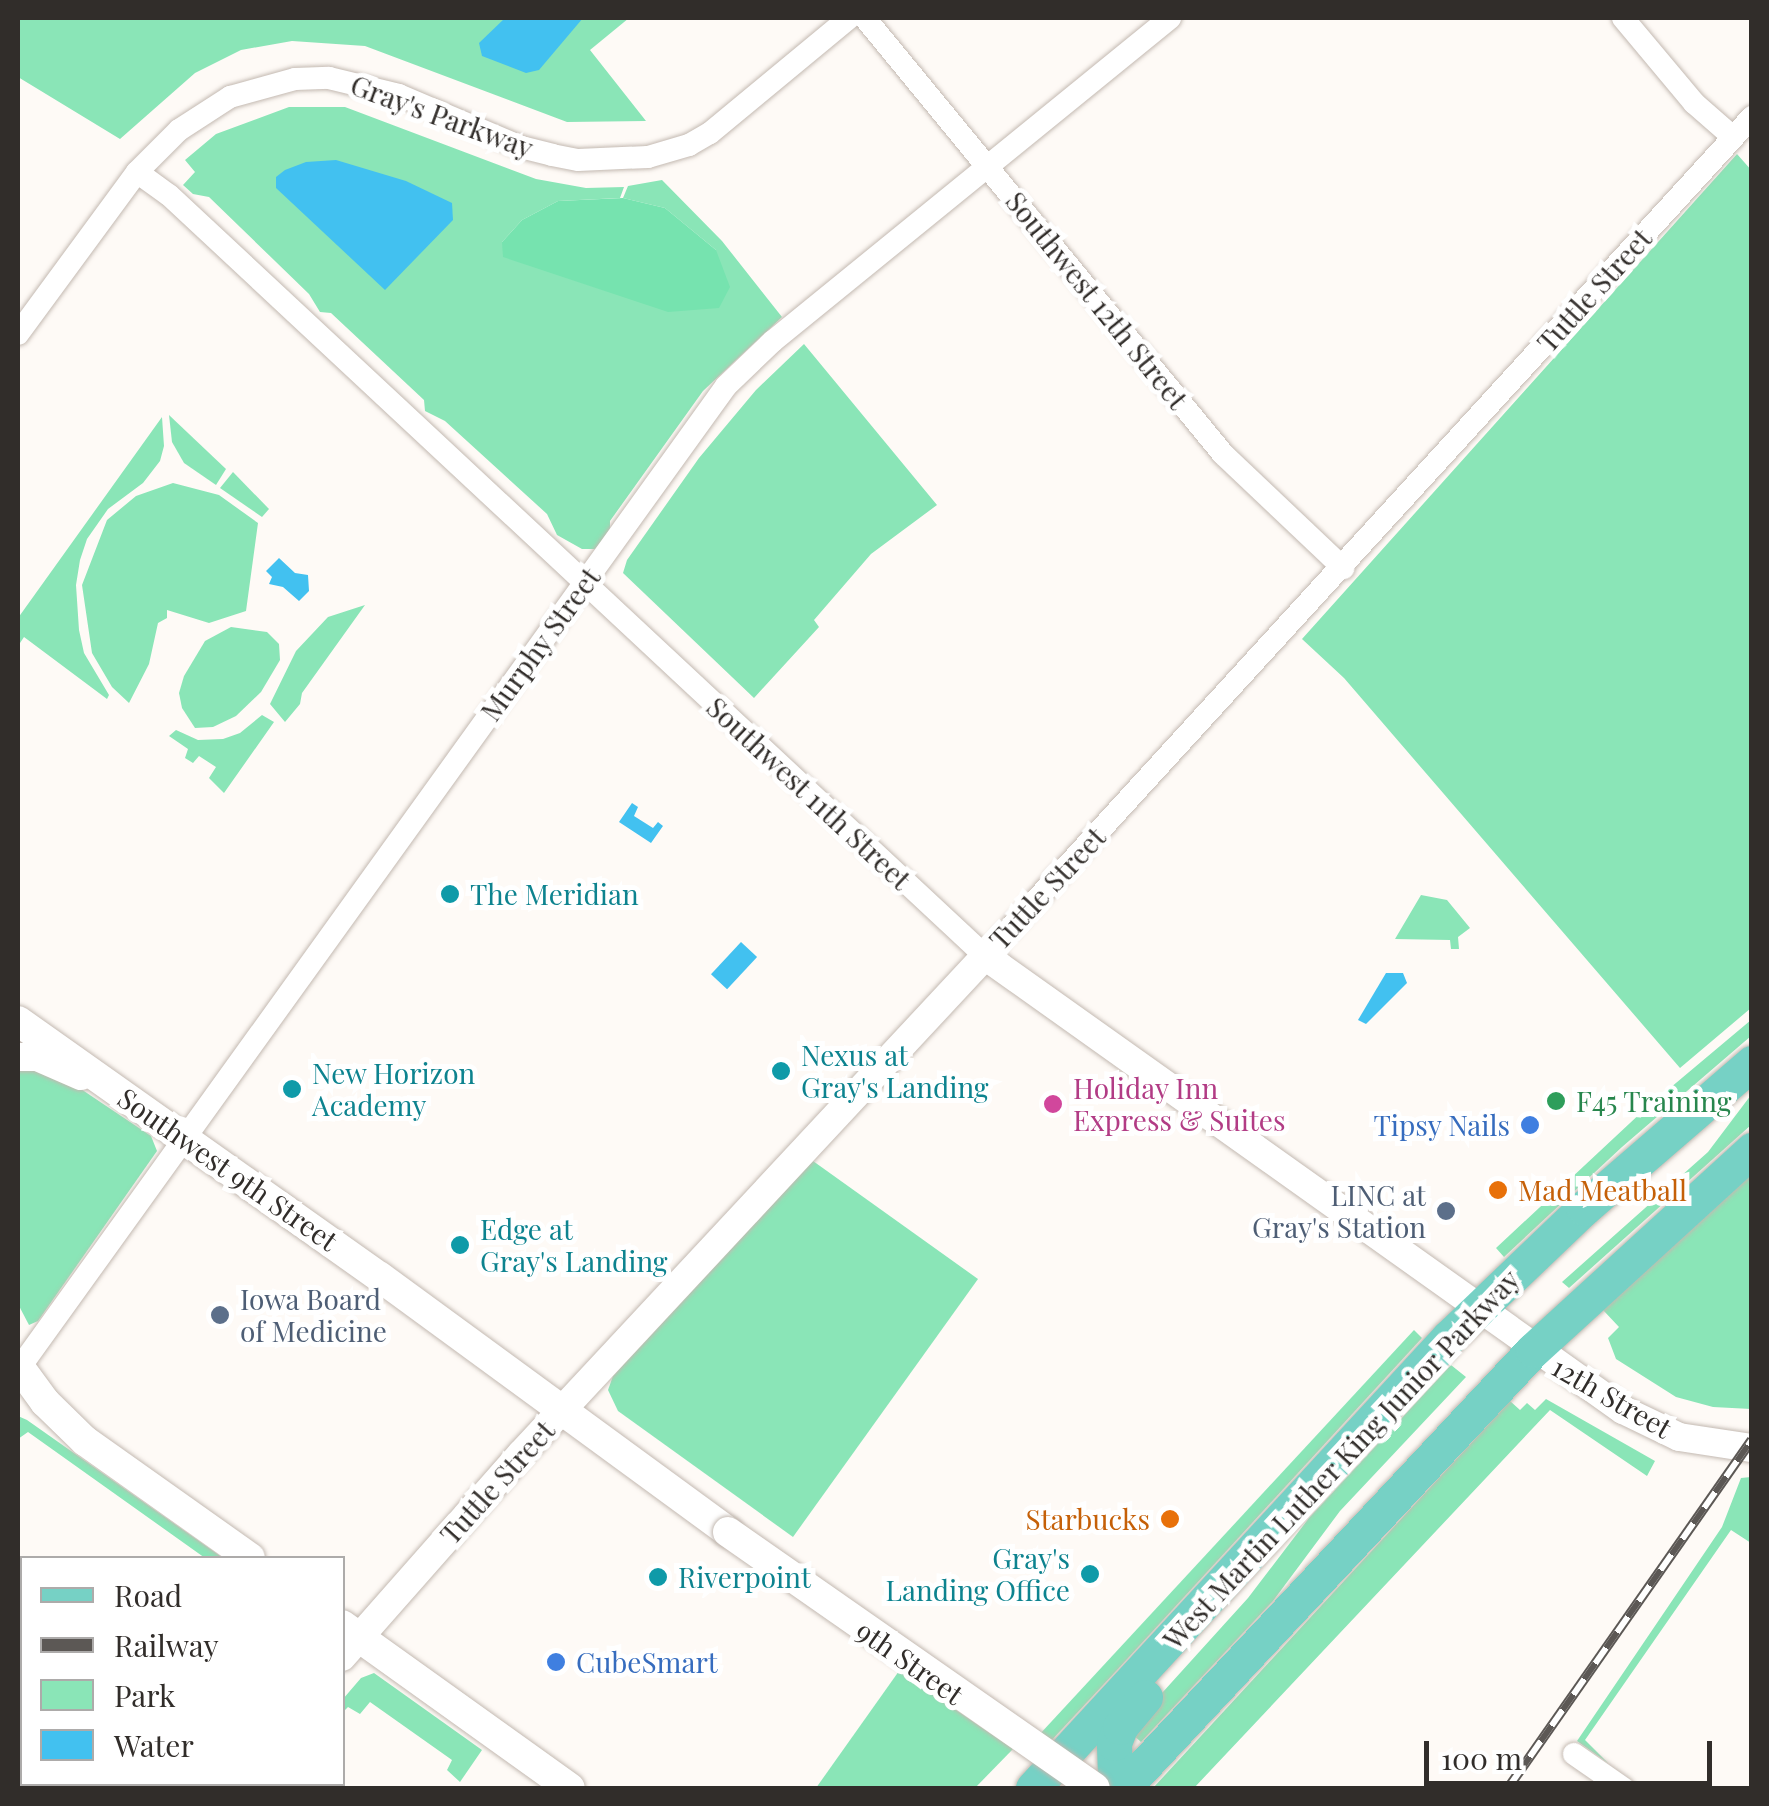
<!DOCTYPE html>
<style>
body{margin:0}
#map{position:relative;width:1769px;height:1806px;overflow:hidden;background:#fefaf6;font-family:"Playfair Display",serif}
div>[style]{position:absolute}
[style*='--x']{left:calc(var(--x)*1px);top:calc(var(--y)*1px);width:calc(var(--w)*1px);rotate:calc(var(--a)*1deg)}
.green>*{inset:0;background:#8ae5b7}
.forest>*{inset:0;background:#76e3af}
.water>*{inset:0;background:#42c1f0;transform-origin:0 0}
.roads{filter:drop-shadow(0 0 2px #c3b9b1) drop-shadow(0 0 2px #c3b9b1)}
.minor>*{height:22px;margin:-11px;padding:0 11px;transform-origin:11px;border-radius:11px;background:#fff}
.tertiary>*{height:28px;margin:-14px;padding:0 14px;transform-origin:14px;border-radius:14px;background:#fff}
.secondary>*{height:30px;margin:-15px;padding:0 15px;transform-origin:15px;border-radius:15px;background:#fff}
.primary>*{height:35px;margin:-17.5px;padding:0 17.5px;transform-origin:17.5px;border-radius:17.5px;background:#76d1c5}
.rail>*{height:10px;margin-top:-5px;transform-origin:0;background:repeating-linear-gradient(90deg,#fff 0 19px,#5c5855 0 38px);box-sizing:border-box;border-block:2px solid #5c5855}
.bridges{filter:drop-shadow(0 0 2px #c3b9b1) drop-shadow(0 0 2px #c3b9b1)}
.secondary-bridge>*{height:30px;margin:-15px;padding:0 15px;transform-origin:15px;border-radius:15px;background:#fff}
.dots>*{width:28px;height:28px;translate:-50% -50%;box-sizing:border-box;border:5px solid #fff;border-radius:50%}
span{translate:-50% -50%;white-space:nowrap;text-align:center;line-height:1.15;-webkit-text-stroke:10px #fff;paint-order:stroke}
.street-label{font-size:28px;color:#312d2a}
.culture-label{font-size:28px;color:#0d838f}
.left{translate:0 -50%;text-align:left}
.right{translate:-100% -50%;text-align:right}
.hotel-label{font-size:28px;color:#b23c85}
.leisure-label{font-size:28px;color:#27864d}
.shop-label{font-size:28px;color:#366cbe}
.food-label{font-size:28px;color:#c56008}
.service-label{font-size:28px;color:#4e5e75}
.frame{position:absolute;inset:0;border:20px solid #312d2a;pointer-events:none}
.legend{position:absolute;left:20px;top:1556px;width:325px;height:230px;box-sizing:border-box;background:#fff;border:2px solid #adabaa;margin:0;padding:12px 18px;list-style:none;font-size:30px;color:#312d2a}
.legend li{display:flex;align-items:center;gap:20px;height:50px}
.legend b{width:50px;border:2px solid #adabaa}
.scale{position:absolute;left:1424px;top:1741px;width:288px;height:45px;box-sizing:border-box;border:5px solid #312d2a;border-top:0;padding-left:12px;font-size:30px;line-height:35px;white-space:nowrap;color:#312d2a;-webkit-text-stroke:8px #fff;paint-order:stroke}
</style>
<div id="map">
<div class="green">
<div style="clip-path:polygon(18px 18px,629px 18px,590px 50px,646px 121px,567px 122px,365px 46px,292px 41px,241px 50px,195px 73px,120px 139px,18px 77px)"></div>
<div style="clip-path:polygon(289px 107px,345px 107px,536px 179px,586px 188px,624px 187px,620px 198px,558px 201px,522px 220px,502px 242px,716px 250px,665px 208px,623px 198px,628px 186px,662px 180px,722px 241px,782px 317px,703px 391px,610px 521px,610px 533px,595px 549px,582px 549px,557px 535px,547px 514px,445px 421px,425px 411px,424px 400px,331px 313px,320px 312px,309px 294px,209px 197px,193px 194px,183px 185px,195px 172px,185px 160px,216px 134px)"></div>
<div style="clip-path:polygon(1737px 154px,1752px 171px,1751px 1008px,1680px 1068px,1344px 678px,1302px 639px)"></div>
<div style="clip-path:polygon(804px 344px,937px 505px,871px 554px,814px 620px,819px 627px,754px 698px,623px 573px,627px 560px,699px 458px,756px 390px)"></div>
<div style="clip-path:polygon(169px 415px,226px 469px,216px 485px,184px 463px,172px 442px)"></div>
<div style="clip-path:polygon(162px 417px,164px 446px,160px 461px,143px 483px,108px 509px,87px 539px,80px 560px,76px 585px,79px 630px,84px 653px,109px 695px,107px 699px,24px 637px,18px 646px,18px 618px)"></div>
<div style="clip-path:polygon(233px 472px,269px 509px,262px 517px,220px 488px)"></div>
<div style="clip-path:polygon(173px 483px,219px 495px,258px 523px,246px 611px,209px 623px,167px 610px,167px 618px,158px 623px,149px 664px,129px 703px,112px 687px,92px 653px,82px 585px,107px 520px,136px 496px)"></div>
<div style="clip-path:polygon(365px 605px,302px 693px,300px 704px,285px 722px,270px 704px,296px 651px,328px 617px)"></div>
<div style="clip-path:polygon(231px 627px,267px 632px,279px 644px,280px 660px,261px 692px,236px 716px,213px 727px,195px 728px,182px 708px,179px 693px,184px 676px,205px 641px)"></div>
<div style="clip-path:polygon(262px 715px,274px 722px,224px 793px,209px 778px,216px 767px,199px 756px,193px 763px,185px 758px,188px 749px,169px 736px,176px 730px,198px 740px,223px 739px,240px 733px)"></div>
<div style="clip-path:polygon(1421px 895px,1447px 900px,1470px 928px,1458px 937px,1459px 949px,1451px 949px,1450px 940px,1395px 939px)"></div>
<div style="clip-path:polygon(1751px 1020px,1751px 1036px,1622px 1147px,1504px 1257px,1496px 1248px,1645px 1109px)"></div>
<div style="clip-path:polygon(23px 1064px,75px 1085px,151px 1136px,157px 1151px,38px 1321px,29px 1325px,18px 1304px,18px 1065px)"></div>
<div style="clip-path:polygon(1751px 1095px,1751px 1125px,1569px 1288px,1562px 1282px,1708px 1152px)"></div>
<div style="clip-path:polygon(813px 1161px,978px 1279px,793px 1537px,618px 1411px,608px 1390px,613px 1376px)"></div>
<div style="clip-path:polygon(1751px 1175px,1751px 1409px,1713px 1407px,1676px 1397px,1616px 1359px,1608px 1338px,1619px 1327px,1603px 1310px)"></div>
<div style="clip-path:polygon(1414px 1330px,1422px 1338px,1118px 1669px,1050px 1742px,1039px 1735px)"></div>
<div style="clip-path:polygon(1451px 1365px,1466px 1377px,1340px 1511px,1273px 1601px,1141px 1742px,1130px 1732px,1143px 1714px,1248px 1598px,1309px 1518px)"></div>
<div style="clip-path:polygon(1546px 1399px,1655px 1461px,1647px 1476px,1550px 1410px,1194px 1788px,1153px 1788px,1510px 1401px,1520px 1410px,1527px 1403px,1535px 1410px)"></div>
<div style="clip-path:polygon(18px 1416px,27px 1420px,223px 1558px,205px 1558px,28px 1432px,18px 1439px)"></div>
<div style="clip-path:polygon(1751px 1477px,1751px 1543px,1731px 1530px,1585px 1740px,1608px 1763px,1577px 1741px,1722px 1527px,1741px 1478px)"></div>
<div style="clip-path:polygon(899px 1671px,1013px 1749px,975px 1788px,816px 1788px)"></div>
<div style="clip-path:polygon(374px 1673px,482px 1750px,460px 1782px,447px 1770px,452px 1760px,370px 1702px,360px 1714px,348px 1707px,343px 1712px,343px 1699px,361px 1678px)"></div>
</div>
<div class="forest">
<div style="clip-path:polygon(623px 198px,665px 208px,716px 250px,730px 287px,719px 308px,668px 312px,503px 257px,502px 242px,522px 220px,558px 201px)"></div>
</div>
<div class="water">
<div style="clip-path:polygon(505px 18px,583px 18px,539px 70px,526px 73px,482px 56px,479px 43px)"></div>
<div style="clip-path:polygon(336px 160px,406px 181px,452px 203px,453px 220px,385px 290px,276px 188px,276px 177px,285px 170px,306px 162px)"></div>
<div style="clip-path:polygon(279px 558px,295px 573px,308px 575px,309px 591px,299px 601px,283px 587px,269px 584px,272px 577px,266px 571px)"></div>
<div style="clip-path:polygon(632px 803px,638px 807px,634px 816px,653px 828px,658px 822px,663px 826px,651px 843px,619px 822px)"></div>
<div style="left:741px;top:942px;width:22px;height:44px;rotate:43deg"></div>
<div style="clip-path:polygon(1386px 973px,1403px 973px,1407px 983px,1366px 1024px,1358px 1020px)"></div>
</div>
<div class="roads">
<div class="minor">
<div style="--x:865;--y:18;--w:564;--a:50.61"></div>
<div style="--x:1223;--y:454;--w:166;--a:43.5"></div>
<div style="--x:1623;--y:18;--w:111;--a:50.1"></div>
<div style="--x:1694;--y:103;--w:52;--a:41.1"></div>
<div style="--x:137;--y:172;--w:39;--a:36"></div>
<div style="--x:169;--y:195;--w:1116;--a:43"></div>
<div style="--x:985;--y:956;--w:1137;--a:-47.57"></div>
<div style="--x:18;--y:334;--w:201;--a:-53.7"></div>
<div style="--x:137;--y:172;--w:59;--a:-45"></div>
<div style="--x:179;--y:130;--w:61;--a:-32.9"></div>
<div style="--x:230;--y:97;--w:67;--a:-15.5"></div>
<div style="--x:295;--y:79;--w:34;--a:-2"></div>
<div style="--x:329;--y:78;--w:72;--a:13.7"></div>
<div style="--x:399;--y:95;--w:133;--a:23.1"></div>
<div style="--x:521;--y:147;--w:32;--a:14"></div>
<div style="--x:552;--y:155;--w:26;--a:11"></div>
<div style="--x:578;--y:160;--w:70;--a:-2.5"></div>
<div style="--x:648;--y:157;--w:43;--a:-16.3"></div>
<div style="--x:689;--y:145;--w:24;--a:-30"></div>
<div style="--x:710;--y:133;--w:180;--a:-39.6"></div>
<div style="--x:18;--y:1370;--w:1212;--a:-54.26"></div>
<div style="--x:726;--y:386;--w:65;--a:-43.8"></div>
<div style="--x:773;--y:341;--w:512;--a:-39.13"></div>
<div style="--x:1574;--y:1754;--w:60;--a:34.8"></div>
</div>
<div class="tertiary">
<div style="--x:18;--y:1057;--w:19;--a:0"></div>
<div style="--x:37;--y:1057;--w:48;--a:23.4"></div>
<div style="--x:342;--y:1657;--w:271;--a:-48.6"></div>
<div style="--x:521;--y:1454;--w:681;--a:-47.02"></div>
<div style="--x:985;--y:956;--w:783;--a:35.44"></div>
<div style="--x:1623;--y:1410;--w:62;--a:25.7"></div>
<div style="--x:1679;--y:1437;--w:74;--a:8.6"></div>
<div style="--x:231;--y:1788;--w:6;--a:-45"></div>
</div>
<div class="secondary">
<div style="--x:18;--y:1021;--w:443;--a:35.3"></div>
<div style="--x:380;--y:1277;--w:431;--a:36.2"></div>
<div style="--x:18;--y:1365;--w:46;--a:53.9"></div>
<div style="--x:45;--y:1402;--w:56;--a:44.3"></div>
<div style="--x:85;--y:1441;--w:202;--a:35.3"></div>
<div style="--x:342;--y:1625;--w:280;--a:35.6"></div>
<div style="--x:32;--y:1784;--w:8;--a:30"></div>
</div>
<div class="primary">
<div style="--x:1033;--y:1788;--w:614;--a:-47.31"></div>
<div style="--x:1449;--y:1337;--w:187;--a:-43.7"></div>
<div style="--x:1584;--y:1208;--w:222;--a:-40.8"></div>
<div style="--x:1122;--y:1788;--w:16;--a:-117"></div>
<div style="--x:1115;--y:1774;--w:31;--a:-92"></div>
<div style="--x:1114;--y:1743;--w:17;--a:-69"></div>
<div style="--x:1120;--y:1727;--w:39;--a:-50"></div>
<div style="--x:1123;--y:1788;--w:600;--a:-46.89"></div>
<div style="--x:1533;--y:1350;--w:297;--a:-42.4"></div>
</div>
</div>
<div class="rail">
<div style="--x:1508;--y:1788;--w:425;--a:-55"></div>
</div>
<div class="bridges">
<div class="secondary-bridge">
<div style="--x:728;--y:1532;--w:447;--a:34.9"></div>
</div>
</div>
<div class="dots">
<div style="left:450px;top:894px;background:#0f9aa8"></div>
<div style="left:781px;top:1071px;background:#0f9aa8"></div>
<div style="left:292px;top:1089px;background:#0f9aa8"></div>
<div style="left:1556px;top:1101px;background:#2e9e5b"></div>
<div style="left:1053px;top:1104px;background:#d1479c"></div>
<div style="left:1530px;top:1125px;background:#3f7fe0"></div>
<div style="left:1498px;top:1190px;background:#e8710a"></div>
<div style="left:1446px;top:1211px;background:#5c6f8a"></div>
<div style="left:460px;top:1245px;background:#0f9aa8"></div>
<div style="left:220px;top:1315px;background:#5c6f8a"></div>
<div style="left:1170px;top:1519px;background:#e8710a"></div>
<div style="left:1090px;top:1574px;background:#0f9aa8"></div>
<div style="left:658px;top:1577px;background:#0f9aa8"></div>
<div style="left:556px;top:1662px;background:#3f7fe0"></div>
</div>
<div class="street-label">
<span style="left:442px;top:116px;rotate:20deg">Gray's Parkway</span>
<span style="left:1594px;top:290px;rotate:-48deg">Tuttle Street</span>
<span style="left:1097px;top:300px;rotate:51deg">Southwest 12th Street</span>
<span style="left:540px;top:644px;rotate:-54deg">Murphy Street</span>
<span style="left:809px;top:793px;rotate:43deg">Southwest 11th Street</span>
<span style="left:1047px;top:888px;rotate:-47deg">Tuttle Street</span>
<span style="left:228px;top:1169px;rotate:35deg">Southwest 9th Street</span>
<span style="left:1612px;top:1397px;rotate:30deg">12th Street</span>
<span style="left:1341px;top:1459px;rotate:-47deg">West Martin Luther King Junior Parkway</span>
<span style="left:497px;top:1482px;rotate:-48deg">Tuttle Street</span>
<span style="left:910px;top:1662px;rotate:35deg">9th Street</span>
</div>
<div class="culture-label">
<span class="left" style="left:470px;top:894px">The Meridian</span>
<span class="left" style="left:801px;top:1071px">Nexus at<br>Gray's Landing</span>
<span class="left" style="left:312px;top:1089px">New Horizon<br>Academy</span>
<span class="left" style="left:480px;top:1245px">Edge at<br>Gray's Landing</span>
<span class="right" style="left:1070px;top:1574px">Gray's<br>Landing Office</span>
<span class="left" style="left:678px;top:1577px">Riverpoint</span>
</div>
<div class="hotel-label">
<span class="left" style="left:1073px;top:1104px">Holiday Inn<br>Express &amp; Suites</span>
</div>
<div class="leisure-label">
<span class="left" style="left:1576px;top:1101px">F45 Training</span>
</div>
<div class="shop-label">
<span class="right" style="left:1510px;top:1125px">Tipsy Nails</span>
<span class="left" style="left:576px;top:1662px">CubeSmart</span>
</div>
<div class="food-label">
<span class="left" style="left:1518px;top:1190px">Mad Meatball</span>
<span class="right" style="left:1150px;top:1519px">Starbucks</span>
</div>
<div class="service-label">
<span class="right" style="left:1426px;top:1211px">LINC at<br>Gray's Station</span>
<span class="left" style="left:240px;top:1315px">Iowa Board<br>of Medicine</span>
</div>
<div class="frame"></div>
<ul class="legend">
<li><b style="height:12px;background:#76d1c5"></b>Road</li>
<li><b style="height:12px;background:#5c5855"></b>Railway</li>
<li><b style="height:28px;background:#8ae5b7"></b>Park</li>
<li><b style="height:28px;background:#42c1f0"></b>Water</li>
</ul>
<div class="scale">100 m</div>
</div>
